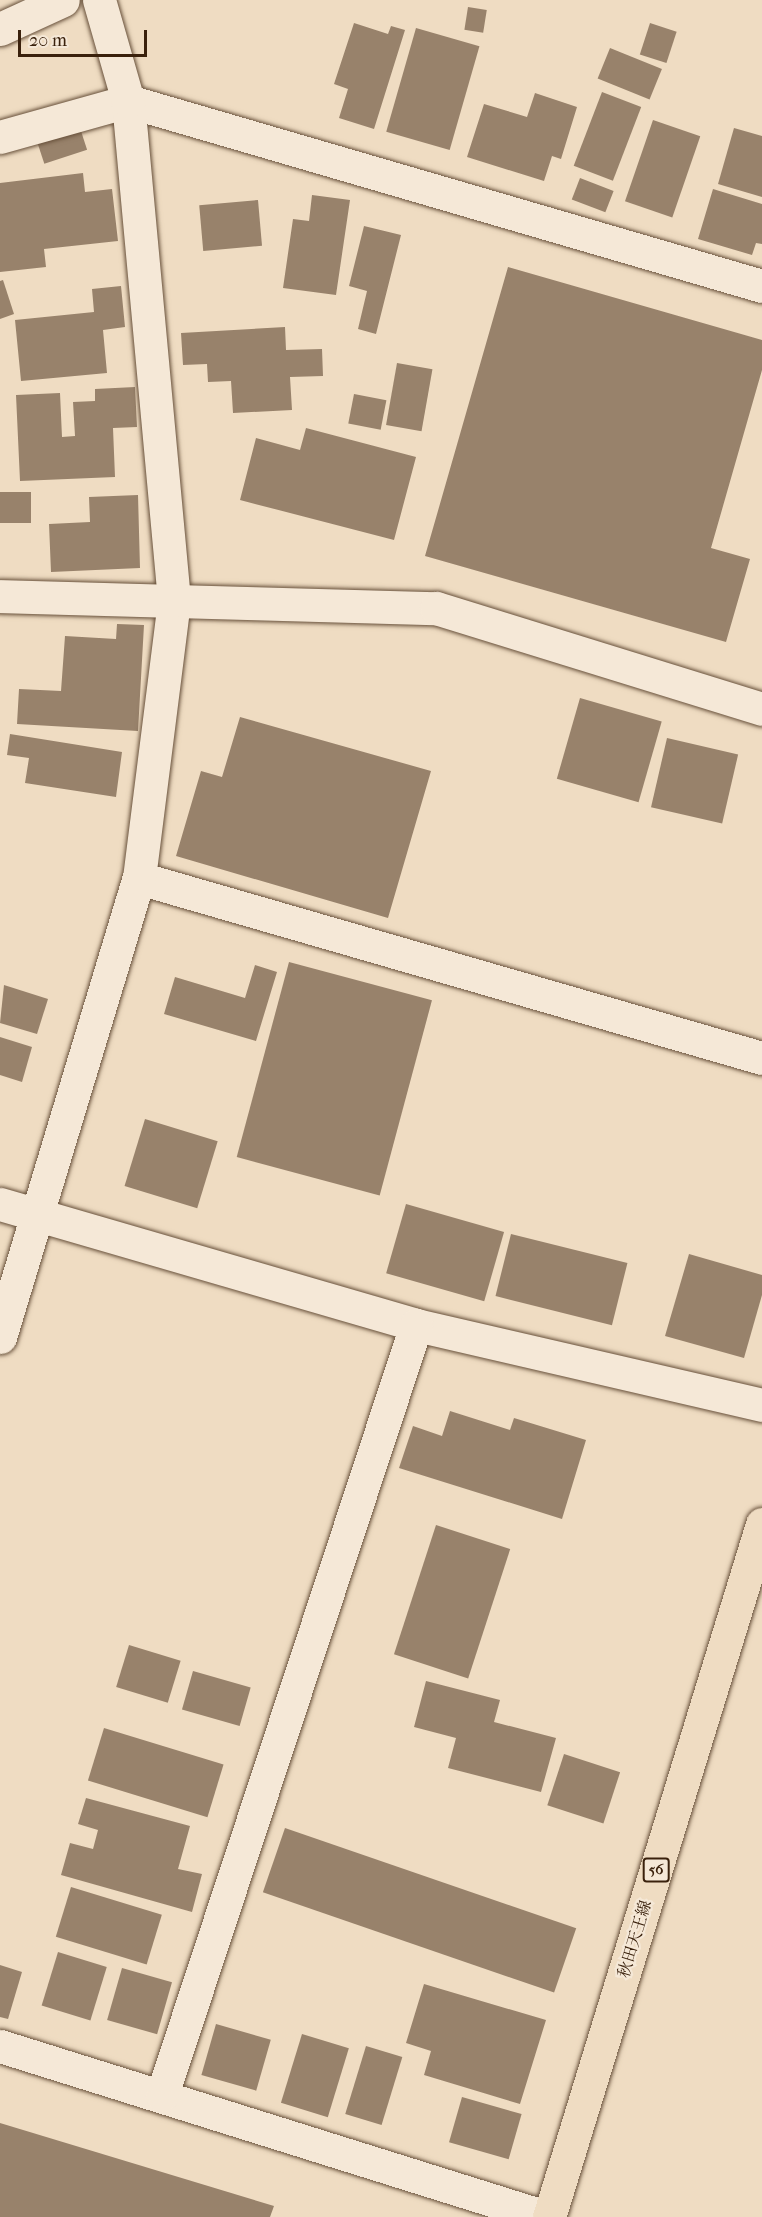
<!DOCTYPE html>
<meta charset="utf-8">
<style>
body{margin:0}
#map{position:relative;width:762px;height:2217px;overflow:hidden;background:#efdcc2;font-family:"IM FELL French Canon","Noto Serif JP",serif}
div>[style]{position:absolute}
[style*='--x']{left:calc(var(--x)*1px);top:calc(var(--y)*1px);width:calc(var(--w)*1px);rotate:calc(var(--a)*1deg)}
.building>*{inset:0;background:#98826b;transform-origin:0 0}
.roads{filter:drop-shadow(0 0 2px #67503a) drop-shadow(0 0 2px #67503a)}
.street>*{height:33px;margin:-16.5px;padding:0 16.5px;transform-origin:16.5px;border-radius:16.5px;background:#f5e8d7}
.secondary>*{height:33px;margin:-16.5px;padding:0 16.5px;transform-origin:16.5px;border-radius:16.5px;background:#f5e8d7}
.primary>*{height:33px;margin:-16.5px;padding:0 16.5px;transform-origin:16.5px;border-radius:16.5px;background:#efdcc2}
span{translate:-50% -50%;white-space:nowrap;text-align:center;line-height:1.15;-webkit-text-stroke:4.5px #f5e8d7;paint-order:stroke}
.shield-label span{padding:2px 4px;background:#f5e8d7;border:2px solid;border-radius:4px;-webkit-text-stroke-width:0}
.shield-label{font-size:15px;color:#3a210c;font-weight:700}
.street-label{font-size:16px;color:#3a210c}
.scale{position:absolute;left:18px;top:30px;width:129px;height:27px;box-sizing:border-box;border:3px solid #3a210c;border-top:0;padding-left:8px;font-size:18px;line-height:21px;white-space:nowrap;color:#3a210c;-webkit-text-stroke:4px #f5e8d7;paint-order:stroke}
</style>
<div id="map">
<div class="building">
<div style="left:468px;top:7px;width:19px;height:23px;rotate:9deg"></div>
<div style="clip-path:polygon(354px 23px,388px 34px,391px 26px,405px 30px,374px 129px,339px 118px,348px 89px,334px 84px)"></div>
<div style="left:650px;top:23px;width:28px;height:33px;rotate:18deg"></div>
<div style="left:416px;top:28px;width:66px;height:108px;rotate:16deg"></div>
<div style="left:610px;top:48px;width:56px;height:33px;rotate:22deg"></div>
<div style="left:602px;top:92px;width:42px;height:79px;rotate:21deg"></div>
<div style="clip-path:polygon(535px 93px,577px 107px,561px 159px,552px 156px,544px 181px,467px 157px,484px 104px,527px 117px)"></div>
<div style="left:653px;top:120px;width:50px;height:86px;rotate:19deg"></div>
<div style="left:80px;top:128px;width:23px;height:45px;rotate:72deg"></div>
<div style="clip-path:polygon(734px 128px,762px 136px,762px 197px,718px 184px)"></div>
<div style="clip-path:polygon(83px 173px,85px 192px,112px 189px,118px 241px,44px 249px,46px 267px,0 272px,0 183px)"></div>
<div style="left:580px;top:178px;width:36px;height:23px;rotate:21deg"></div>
<div style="clip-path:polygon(713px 189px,762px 204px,762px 244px,756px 243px,752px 255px,698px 239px)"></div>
<div style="clip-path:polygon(312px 195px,350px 200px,336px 295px,283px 288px,293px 219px,309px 221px)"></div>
<div style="left:258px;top:200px;width:46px;height:59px;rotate:85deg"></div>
<div style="clip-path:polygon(364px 226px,401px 235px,376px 334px,358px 329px,367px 291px,349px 286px)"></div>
<div style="clip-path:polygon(508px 267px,762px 340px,762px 370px,711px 548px,750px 559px,726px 642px,425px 556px)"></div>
<div style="clip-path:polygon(3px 280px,14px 314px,0 319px,0 281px)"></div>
<div style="clip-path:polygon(121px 286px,125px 327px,103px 330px,107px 373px,21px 381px,15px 320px,94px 312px,92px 289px)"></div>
<div style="clip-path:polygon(285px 327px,286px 350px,322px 349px,323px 376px,290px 377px,292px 410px,233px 413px,231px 381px,208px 382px,207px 364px,183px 365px,181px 333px)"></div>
<div style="left:397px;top:363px;width:36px;height:63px;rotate:10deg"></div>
<div style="clip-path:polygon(135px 387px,137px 427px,113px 428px,115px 477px,20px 481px,16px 395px,60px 393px,62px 437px,75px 436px,73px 402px,95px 401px,95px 389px)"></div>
<div style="left:354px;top:394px;width:33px;height:30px;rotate:11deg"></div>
<div style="clip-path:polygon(306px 428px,416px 457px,394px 540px,240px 500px,256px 438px,300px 450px)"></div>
<div style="left:0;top:492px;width:31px;height:31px"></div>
<div style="clip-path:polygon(138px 495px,140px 568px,51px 572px,49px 524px,90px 522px,89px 497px)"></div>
<div style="clip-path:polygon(117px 624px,144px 625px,138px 731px,17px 724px,19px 689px,61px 691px,65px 636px,116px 639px)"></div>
<div style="left:580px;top:698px;width:85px;height:84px;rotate:16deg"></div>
<div style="clip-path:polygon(240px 717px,431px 771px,388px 918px,176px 856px,201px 771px,222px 777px)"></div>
<div style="clip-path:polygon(10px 734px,122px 752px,116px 797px,25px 783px,29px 758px,7px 755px)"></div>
<div style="left:667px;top:738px;width:73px;height:71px;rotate:13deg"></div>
<div style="left:289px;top:962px;width:148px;height:202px;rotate:15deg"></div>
<div style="clip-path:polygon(255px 965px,277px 972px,256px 1041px,164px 1014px,175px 977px,245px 998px)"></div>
<div style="clip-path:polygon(4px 985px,48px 999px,37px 1034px,0 1023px)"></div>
<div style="clip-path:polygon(0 1037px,32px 1047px,22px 1082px,0 1075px)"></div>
<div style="left:145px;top:1119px;width:76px;height:70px;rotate:17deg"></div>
<div style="left:406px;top:1204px;width:102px;height:72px;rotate:16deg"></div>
<div style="left:511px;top:1234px;width:120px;height:64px;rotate:14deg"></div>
<div style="clip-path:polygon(689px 1254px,762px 1275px,762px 1295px,744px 1358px,665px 1336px)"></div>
<div style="clip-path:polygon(450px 1411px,510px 1430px,514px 1418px,586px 1440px,562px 1519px,399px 1468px,413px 1426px,442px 1436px)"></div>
<div style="left:436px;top:1525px;width:78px;height:136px;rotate:18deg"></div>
<div style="left:129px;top:1645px;width:54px;height:44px;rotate:17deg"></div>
<div style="left:193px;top:1671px;width:60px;height:40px;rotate:16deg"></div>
<div style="clip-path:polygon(426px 1681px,500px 1700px,494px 1722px,556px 1738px,541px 1792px,448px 1768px,456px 1738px,414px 1727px)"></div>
<div style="left:104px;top:1728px;width:125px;height:55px;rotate:17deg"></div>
<div style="left:564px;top:1754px;width:59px;height:54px;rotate:18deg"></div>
<div style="clip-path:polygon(86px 1798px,190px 1826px,178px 1869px,202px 1874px,192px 1912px,61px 1875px,70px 1843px,93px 1849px,98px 1830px,78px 1824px)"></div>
<div style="left:285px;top:1828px;width:308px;height:68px;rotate:19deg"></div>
<div style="left:71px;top:1887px;width:95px;height:52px;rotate:17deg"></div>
<div style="left:58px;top:1952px;width:51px;height:56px;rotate:17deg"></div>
<div style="clip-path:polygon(0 1965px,22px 1972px,8px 2019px,0 2017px)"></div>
<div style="left:122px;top:1968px;width:52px;height:54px;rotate:16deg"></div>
<div style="clip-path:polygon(424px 1984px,546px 2020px,520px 2104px,424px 2075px,431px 2051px,406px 2043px)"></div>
<div style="left:216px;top:2024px;width:57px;height:53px;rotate:16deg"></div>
<div style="left:302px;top:2034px;width:49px;height:72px;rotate:17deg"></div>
<div style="left:366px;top:2046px;width:38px;height:71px;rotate:17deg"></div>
<div style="left:462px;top:2097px;width:62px;height:47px;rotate:16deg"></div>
<div style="clip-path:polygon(0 2123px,274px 2206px,270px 2217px,0 2217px)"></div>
</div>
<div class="roads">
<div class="street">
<div style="--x:0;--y:137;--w:133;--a:-15.7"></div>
<div style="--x:128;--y:101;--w:660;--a:16.27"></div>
<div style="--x:0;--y:596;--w:436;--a:1.6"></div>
<div style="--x:436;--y:608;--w:341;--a:17.2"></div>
<div style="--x:139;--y:878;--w:648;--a:16.12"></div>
<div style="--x:0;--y:1204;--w:433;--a:16.2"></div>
<div style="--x:416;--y:1325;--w:355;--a:13"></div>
<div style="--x:0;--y:1337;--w:480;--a:-73.2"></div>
<div style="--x:139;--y:878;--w:280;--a:-82.8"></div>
<div style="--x:174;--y:600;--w:501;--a:-95.27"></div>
<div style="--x:128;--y:101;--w:105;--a:-106"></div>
<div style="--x:0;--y:2046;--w:572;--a:17.39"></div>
<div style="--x:162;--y:2095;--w:811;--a:-71.74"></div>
</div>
<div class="secondary">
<div style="--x:0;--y:29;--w:69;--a:-24.7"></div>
</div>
<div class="primary">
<div style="--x:549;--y:2217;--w:725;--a:-72.91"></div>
</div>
</div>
<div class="shield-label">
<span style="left:656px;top:1870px">56</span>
</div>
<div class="street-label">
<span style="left:635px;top:1939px;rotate:-73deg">秋田天王線</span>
</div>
<div class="scale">20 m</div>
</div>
